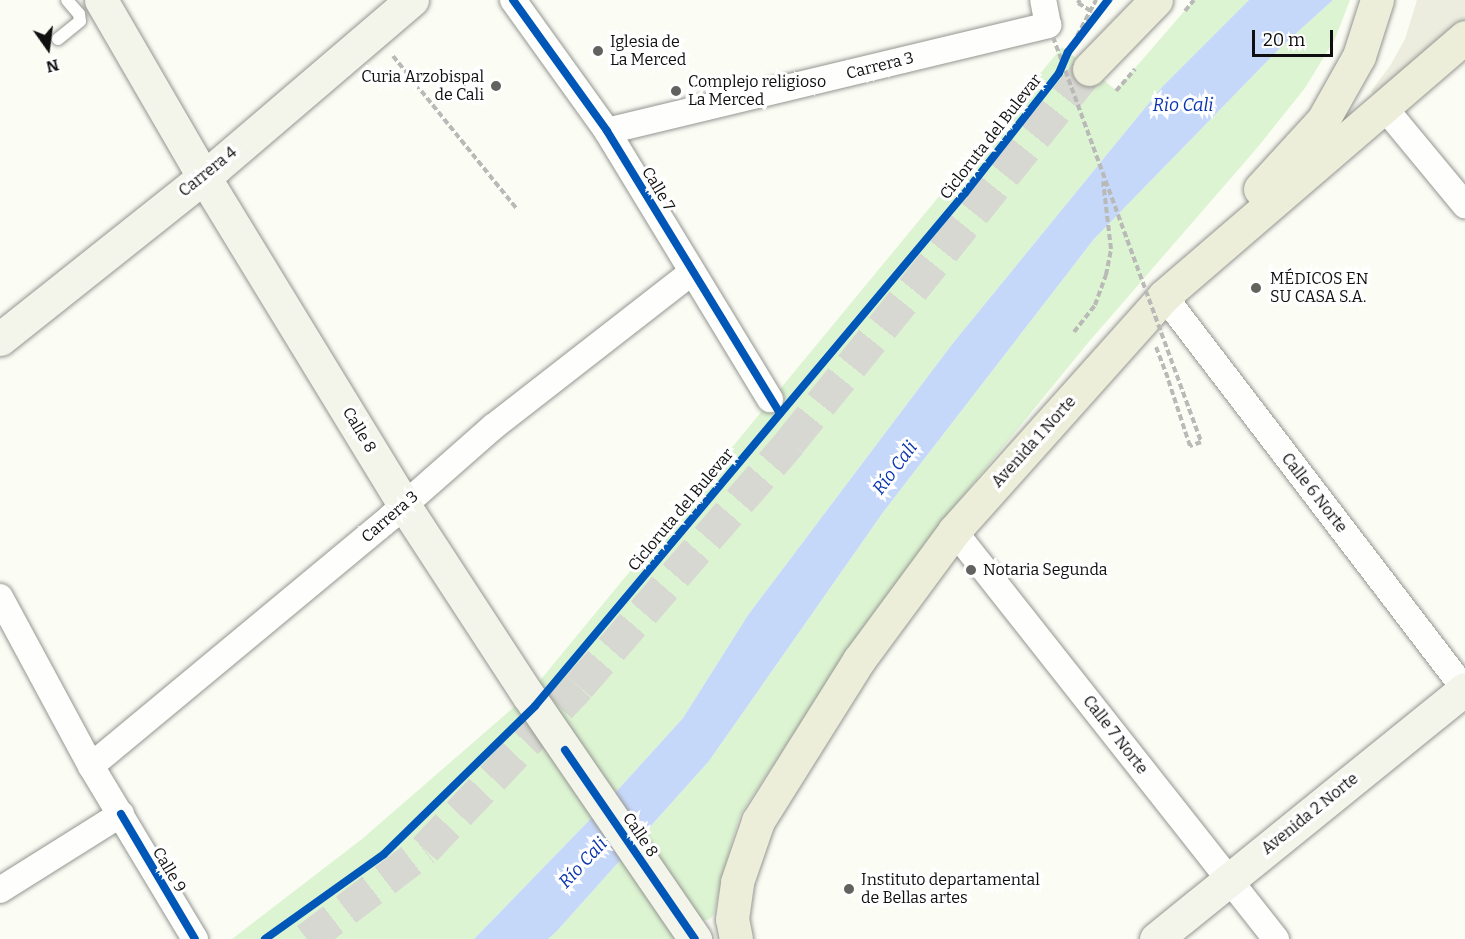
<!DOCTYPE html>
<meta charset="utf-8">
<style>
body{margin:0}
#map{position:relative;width:1465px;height:939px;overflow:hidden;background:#fbfcf4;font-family:Bitter,serif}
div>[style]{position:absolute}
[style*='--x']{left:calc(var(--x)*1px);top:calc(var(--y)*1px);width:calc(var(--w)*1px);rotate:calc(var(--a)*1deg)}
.green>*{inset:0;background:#dcf4d2}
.plaza>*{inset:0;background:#eceddf}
.water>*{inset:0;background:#c6d8fa}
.primary-tunnel>*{height:33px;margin-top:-16.5px;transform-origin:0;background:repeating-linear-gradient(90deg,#d8d8d2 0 33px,transparent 0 49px)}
.path>*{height:4px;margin-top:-2px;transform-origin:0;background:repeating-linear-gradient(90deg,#b9b9b8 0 6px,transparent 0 9px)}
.roads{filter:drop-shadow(0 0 2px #959692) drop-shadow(0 0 2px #959692)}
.lane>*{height:12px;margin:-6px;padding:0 6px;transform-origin:6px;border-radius:6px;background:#fefffd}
.street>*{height:26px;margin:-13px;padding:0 13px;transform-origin:13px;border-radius:13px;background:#fefffd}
.secondary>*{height:33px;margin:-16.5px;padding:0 16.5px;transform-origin:16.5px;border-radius:16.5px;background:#f3f5eb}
.primary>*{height:33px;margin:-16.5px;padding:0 16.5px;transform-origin:16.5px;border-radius:16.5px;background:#eceed9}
.path-bridge>*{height:4px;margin-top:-2px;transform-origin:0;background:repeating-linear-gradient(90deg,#b9b9b8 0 6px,transparent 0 9px)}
.cycleway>*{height:8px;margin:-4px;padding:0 4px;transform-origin:4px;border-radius:4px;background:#0057b8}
.dots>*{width:16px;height:16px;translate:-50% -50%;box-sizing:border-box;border:3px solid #fff;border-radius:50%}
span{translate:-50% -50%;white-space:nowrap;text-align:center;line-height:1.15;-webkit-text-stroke:6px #fff;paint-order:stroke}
.poi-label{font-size:16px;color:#0f0f0f}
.left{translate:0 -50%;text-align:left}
.right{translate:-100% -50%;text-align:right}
.street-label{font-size:16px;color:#0f0f0f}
.water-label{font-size:18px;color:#0a35af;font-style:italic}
.north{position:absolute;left:18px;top:18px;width:60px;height:60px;-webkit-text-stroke:4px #fff;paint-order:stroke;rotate:166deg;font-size:16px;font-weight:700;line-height:24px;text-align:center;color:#0f0f0f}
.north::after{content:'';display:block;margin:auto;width:21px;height:27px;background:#0f0f0f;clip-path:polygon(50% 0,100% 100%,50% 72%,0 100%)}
.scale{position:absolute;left:1252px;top:30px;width:81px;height:27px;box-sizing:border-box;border:3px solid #0f0f0f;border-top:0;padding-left:8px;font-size:18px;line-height:21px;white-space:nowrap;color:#0f0f0f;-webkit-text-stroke:4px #fff;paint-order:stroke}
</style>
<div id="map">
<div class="green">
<div style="clip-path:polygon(1194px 0,1249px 0,1162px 87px,953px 343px,748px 615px,683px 718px,605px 804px,474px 939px,232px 939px,362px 839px,528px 695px,1062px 47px,1116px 90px)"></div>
<div style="clip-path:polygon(1333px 0,1350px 0,1335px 39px,1305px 88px,1257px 148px,1087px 344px,944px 519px,847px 652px,740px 815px,721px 879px,714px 914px,710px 919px,698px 922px,643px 835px,709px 761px,884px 511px,1094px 239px,1281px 47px)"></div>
<div style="clip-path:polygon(631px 848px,695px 939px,548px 939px,556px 932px)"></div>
</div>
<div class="plaza">
<div style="clip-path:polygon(1417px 0,1465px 0,1465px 37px,1383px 106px,1371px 91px,1390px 66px,1405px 39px)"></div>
</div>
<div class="water">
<div style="clip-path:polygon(1249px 0,1333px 0,1281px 47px,1094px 239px,884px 511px,709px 761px,556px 932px,548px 939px,474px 939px,605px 804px,683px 718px,748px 615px,953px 343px,1162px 87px)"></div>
</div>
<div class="primary-tunnel">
<div style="--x:307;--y:939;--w:148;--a:-37.3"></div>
<div style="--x:425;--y:849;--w:224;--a:-46.6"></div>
<div style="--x:579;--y:686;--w:323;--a:-49.1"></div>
<div style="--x:790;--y:442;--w:478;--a:-51.3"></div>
</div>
<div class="path">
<div style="--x:1080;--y:0;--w:4;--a:124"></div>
<div style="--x:1078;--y:3;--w:13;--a:32"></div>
<div style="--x:1185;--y:11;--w:14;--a:-51"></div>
<div style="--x:1077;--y:36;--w:41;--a:-62.2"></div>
<div style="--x:393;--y:56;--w:196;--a:51"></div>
<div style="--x:1116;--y:91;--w:29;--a:-49"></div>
<div style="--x:1074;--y:332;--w:34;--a:-52"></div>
<div style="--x:1095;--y:305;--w:32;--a:-70"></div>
<div style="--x:1106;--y:275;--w:26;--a:-79"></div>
<div style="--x:1111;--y:249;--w:68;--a:-96.7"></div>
<div style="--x:1156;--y:347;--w:34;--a:69"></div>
</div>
<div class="roads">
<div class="lane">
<div style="--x:58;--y:39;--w:28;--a:-39"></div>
<div style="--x:80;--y:21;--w:7;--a:-98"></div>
<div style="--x:79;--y:14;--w:18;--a:-131"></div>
</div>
<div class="street">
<div style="--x:513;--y:0;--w:161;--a:54.3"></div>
<div style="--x:607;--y:131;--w:314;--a:58.7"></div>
<div style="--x:1383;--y:106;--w:129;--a:50.4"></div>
<div style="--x:607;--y:131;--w:454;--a:-13.5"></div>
<div style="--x:1048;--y:25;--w:25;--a:-101"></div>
<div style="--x:1164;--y:296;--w:495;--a:52.6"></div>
<div style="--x:954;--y:531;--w:520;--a:51.72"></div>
<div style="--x:0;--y:597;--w:192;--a:61.7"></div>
<div style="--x:91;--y:766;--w:202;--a:59"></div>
<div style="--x:91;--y:766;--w:391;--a:-39.7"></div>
<div style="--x:392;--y:516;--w:135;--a:-41.4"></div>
<div style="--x:493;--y:427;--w:252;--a:-37.9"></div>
<div style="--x:0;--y:890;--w:143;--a:-32.1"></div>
</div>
<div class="secondary">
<div style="--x:101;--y:0;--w:193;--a:59.9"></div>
<div style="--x:198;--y:167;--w:396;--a:58.6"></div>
<div style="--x:404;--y:505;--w:227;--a:56.9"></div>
<div style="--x:528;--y:695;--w:296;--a:55.6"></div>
<div style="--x:0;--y:339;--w:275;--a:-38.5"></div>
<div style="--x:215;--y:168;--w:259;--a:-40.5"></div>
<div style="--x:1156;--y:939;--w:397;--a:-39"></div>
</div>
<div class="primary">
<div style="--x:1089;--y:69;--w:96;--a:-45.8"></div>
<div style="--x:1260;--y:189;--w:93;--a:-47.6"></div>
<div style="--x:1323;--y:120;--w:73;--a:-60.6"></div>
<div style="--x:1359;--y:56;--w:59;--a:-72.2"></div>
<div style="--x:736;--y:939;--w:20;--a:-101"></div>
<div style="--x:732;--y:919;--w:37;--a:-82"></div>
<div style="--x:737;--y:882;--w:65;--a:-71"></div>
<div style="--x:758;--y:821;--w:190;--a:-57.9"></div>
<div style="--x:859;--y:660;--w:160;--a:-53.6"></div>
<div style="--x:954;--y:531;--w:315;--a:-48.2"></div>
<div style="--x:1164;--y:296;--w:397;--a:-40.7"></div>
</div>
</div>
<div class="path-bridge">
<div style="--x:1053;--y:37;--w:431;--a:69.9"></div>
<div style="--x:1201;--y:442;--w:12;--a:160"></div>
<div style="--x:1190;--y:446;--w:71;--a:-108.2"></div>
</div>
<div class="cycleway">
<div style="--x:513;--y:0;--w:161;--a:54.3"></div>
<div style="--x:607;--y:131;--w:331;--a:58.5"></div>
<div style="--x:565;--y:750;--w:229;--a:55.5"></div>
<div style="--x:121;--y:814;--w:145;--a:59.4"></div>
<div style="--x:265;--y:939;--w:146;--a:-35.5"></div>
<div style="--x:384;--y:854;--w:211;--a:-44.4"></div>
<div style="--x:535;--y:706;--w:669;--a:-50.03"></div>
<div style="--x:965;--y:193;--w:152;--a:-51.9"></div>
<div style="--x:1059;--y:73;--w:23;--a:-67"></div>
<div style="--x:1068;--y:52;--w:66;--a:-52.4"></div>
</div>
<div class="dots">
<div style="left:598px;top:51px;background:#62625f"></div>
<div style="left:496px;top:86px;background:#62625f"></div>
<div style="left:676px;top:91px;background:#62625f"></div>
<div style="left:1256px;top:288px;background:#62625f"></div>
<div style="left:971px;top:570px;background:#62625f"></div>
<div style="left:849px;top:889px;background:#62625f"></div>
</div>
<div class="poi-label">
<span class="left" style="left:610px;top:51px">Iglesia de<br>La Merced</span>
<span class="right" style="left:484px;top:86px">Curia Arzobispal<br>de Cali</span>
<span class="left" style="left:688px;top:91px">Complejo religioso<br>La Merced</span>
<span class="left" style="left:1270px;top:288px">MÉDICOS EN<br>SU CASA S.A.</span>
<span class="left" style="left:983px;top:570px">Notaria Segunda</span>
<span class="left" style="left:861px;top:889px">Instituto departamental<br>de Bellas artes</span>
</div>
<div class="street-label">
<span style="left:880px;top:66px;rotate:-14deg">Carrera 3</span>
<span style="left:991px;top:137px;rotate:-52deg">Cicloruta del Bulevar</span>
<span style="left:208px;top:172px;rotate:-39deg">Carrera 4</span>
<span style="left:658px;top:189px;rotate:59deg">Calle 7</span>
<span style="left:359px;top:430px;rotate:59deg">Calle 8</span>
<span style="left:1034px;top:442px;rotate:-48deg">Avenida 1 Norte</span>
<span style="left:1314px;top:493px;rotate:52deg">Calle 6 Norte</span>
<span style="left:681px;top:510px;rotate:-50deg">Cicloruta del Bulevar</span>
<span style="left:390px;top:517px;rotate:-41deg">Carrera 3</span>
<span style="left:1115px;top:735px;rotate:52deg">Calle 7 Norte</span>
<span style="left:1310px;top:814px;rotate:-39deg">Avenida 2 Norte</span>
<span style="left:640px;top:835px;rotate:56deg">Calle 8</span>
<span style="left:169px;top:870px;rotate:59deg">Calle 9</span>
</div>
<div class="water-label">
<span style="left:1183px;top:105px">Rio Cali</span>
<span style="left:895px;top:468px;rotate:-53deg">Río Cali</span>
<span style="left:583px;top:863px;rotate:-47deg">Río Cali</span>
</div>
<div class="north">N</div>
<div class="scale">20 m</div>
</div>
